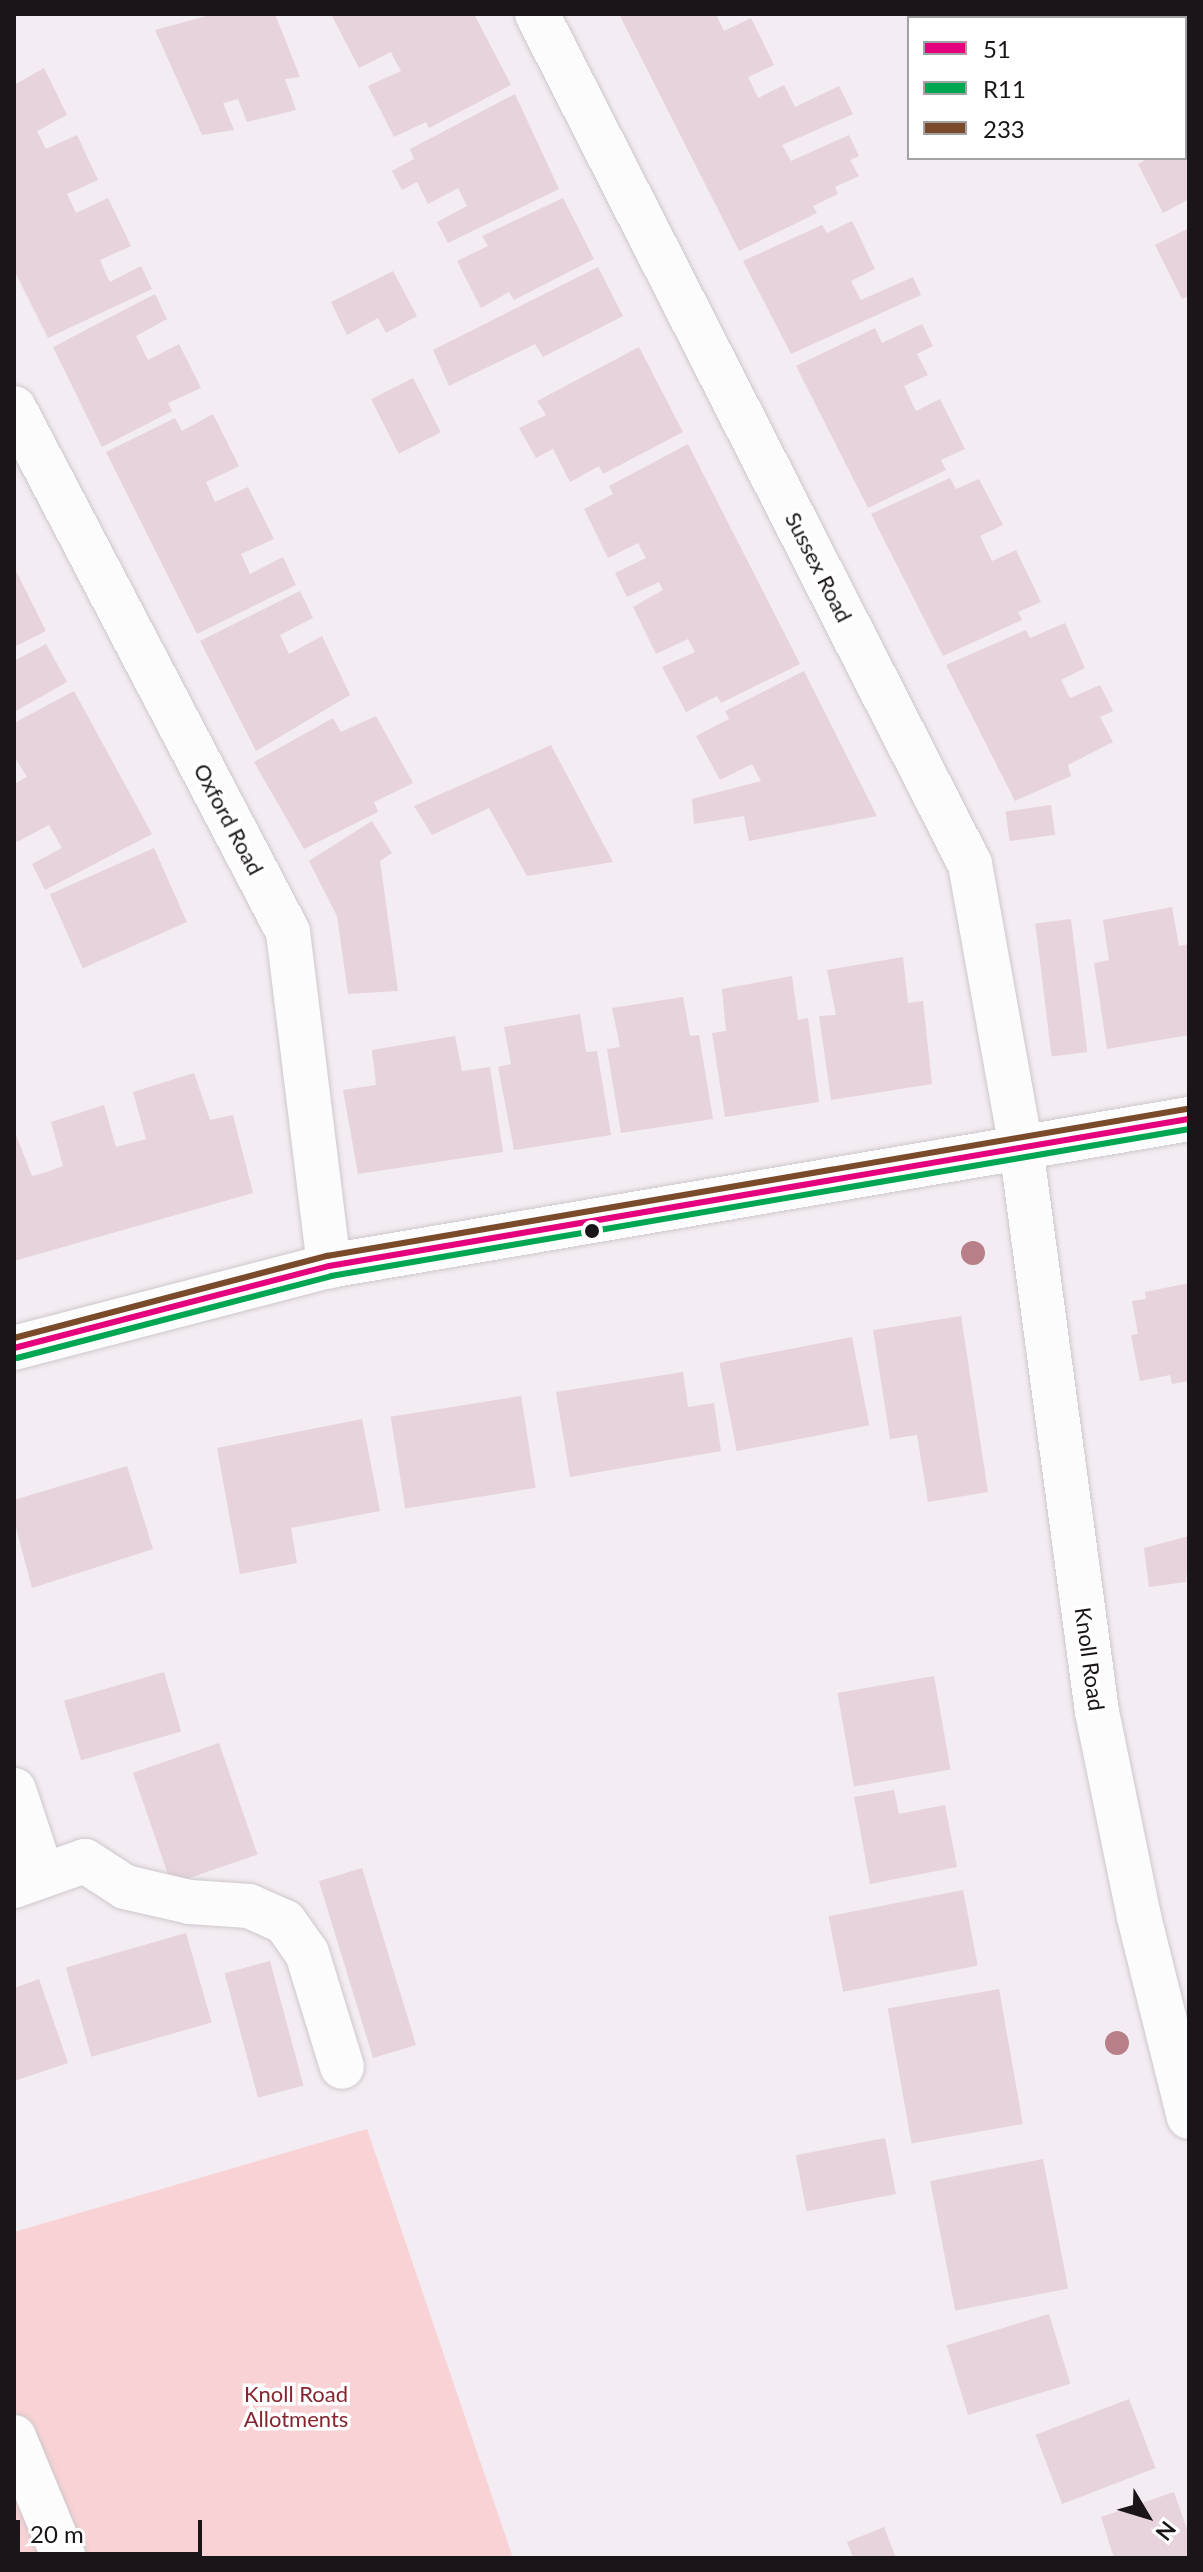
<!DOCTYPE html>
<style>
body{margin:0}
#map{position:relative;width:1203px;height:2572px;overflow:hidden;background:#f3ecf2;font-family:Lato,sans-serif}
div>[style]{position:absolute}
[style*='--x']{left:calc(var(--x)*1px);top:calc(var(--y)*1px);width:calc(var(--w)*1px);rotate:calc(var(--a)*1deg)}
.green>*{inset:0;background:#f8d2d4}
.building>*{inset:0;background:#e6d3dc;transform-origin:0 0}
.roads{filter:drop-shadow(0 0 2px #cdc8cc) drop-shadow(0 0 2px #cdc8cc)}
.minor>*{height:44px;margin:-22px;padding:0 22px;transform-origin:22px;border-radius:22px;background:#fdfcfd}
.major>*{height:44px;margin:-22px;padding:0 22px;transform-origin:22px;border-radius:22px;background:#fdfcfd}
.bus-1>*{height:6px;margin:-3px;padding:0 3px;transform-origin:3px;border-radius:3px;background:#e5007d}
.bus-2>*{height:6px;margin:-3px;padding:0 3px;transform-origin:3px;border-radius:3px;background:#00a651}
.bus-3>*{height:6px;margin:-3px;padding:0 3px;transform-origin:3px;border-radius:3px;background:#7a4b2a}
.trees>*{width:24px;height:24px;margin:-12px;border-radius:50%;background:#b77f87}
.dots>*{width:22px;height:22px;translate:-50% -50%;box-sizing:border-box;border:4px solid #fff;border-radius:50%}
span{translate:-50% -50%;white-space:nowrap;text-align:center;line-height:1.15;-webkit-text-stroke:7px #fff;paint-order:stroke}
.street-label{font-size:22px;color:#191518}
.park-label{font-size:22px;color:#862530}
.frame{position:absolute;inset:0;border:16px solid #191518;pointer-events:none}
.legend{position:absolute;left:907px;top:16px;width:280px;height:144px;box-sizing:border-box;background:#fff;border:2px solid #a3a1a3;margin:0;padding:10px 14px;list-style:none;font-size:24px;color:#191518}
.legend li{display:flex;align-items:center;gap:16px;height:40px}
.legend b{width:40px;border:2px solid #a3a1a3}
.north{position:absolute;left:1107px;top:2476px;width:80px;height:80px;-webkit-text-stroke:6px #fff;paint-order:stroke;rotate:128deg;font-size:22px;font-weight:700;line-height:32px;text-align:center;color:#191518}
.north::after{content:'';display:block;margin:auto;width:28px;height:36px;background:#191518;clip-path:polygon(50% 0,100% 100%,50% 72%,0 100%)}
.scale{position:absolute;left:16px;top:2520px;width:186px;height:36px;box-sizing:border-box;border:4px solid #191518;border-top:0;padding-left:10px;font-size:24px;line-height:28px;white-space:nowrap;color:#191518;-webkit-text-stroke:6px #fff;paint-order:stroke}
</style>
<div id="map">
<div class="green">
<div style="clip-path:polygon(367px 2129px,513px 2558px,14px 2558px,14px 2232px)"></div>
</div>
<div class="building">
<div style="clip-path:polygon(214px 14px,275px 14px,300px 77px,285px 79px,296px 110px,247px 122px,238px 99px,223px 103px,234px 130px,202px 135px,155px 30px)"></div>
<div style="clip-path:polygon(331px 14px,474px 14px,511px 85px,429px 128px,426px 122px,394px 137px,368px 86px,401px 71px,396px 62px,391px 52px,359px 68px)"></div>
<div style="clip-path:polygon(619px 14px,716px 14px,724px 31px,751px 18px,774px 65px,748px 77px,758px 98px,784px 85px,795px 107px,839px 86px,853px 114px,782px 145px,791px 161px,849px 135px,859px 156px,850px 160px,859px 176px,835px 187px,838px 194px,813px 206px,817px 213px,739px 251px)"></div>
<div style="clip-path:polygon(1189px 24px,1189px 199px,1163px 213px,1138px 164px,1149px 158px,1185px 158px)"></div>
<div style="clip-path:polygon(44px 68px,67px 115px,37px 131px,46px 149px,77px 135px,98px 180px,67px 194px,76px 213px,108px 198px,131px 246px,100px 260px,105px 272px,110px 282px,141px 266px,152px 289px,48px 338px,14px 270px,14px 85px)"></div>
<div style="clip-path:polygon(515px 94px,559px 189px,448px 243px,437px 222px,467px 206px,458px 188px,428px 204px,417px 182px,402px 190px,392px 171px,414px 159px,410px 149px)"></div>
<div style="clip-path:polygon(563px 198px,594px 259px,514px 300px,509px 292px,481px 308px,457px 261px,488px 246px,482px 236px)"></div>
<div style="clip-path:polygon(852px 221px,875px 269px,851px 281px,861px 300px,913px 277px,921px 295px,791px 354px,743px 261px,822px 225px,827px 233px)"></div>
<div style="clip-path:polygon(1189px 228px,1189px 296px,1182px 299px,1155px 245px)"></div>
<div style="clip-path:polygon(598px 267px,623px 316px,543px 357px,535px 344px,449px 386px,433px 350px)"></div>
<div style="clip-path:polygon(393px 271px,417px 316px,386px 333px,378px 318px,347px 335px,331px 302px)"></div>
<div style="clip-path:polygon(155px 294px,167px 319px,136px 336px,148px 360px,179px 344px,201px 388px,168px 403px,172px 411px,102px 447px,53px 347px)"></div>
<div style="clip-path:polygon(922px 324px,933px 346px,917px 354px,928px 375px,904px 386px,916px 411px,940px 399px,965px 449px,941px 460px,946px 470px,868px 508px,796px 366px,875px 328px,882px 343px)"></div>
<div style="clip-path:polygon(639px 347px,683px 432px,603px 474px,599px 466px,570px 482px,553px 449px,536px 458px,519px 428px,546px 415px,537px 401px)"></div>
<div style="left:413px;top:378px;width:61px;height:47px;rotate:63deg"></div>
<div style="clip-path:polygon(213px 414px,239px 466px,206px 482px,215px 502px,248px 487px,274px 539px,241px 554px,250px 574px,283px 557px,296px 585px,197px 634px,106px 452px,175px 418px,182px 431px)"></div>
<div style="clip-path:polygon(688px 444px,800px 664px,721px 703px,717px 696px,686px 712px,662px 667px,695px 652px,688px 639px,656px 654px,633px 607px,663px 590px,659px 582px,627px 597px,615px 573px,646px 558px,638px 543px,608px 558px,584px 509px,613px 494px,609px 486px)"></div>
<div style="clip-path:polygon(950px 478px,956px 489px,979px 479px,1003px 525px,980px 536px,992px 561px,1016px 550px,1041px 602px,1018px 612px,1022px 620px,943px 656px,871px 514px)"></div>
<div style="clip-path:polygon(14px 567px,46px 631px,14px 647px)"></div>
<div style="clip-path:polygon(300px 591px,313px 618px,280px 635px,289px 654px,322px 636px,350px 695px,256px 751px,200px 641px)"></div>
<div style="clip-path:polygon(1065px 623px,1085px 668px,1061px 680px,1070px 698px,1100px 685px,1113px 711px,1100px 717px,1113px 742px,1068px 765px,1071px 776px,1015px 801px,946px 665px,1026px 630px,1030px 638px)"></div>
<div style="clip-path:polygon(46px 644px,67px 682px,14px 712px,14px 661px)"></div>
<div style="clip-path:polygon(804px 671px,877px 816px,749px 841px,744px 816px,694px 824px,692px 799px,761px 781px,752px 764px,720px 780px,696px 736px,729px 719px,725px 711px)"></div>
<div style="clip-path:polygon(74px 691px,152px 834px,45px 890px,32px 864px,62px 848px,49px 825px,17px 842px,14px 836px,14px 784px,27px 777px,14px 756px,14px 723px)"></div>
<div style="clip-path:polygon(376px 716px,413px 783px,374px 802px,378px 812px,304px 849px,254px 762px,333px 718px,341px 732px)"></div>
<div style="clip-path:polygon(551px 745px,613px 862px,527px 876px,489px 808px,432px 835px,414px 806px)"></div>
<div style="left:1051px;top:805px;width:30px;height:46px;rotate:82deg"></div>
<div style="clip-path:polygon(372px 821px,392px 853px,380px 861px,398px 991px,348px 994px,337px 916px,309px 861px)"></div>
<div style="left:154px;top:848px;width:81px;height:114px;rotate:66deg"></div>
<div style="clip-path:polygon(1172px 907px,1179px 946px,1189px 944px,1189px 1035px,1107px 1049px,1094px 963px,1109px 960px,1103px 920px)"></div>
<div style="left:1071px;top:919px;width:134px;height:36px;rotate:83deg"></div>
<div style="clip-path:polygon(903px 957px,908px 1003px,923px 1001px,932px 1084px,831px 1100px,819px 1016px,836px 1015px,827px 970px)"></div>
<div style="clip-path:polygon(792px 976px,798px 1020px,808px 1018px,819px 1102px,725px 1117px,712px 1033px,726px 1031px,722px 989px)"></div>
<div style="clip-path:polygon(683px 997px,690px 1036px,699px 1035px,713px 1119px,621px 1133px,607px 1049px,620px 1047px,612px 1008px)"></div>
<div style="clip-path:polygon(580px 1014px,586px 1052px,597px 1051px,611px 1135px,514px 1150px,498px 1067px,511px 1064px,504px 1027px)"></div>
<div style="clip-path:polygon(455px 1036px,462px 1071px,490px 1067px,503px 1152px,358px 1174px,343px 1090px,376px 1085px,372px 1050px)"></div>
<div style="clip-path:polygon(194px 1073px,210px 1120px,233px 1115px,253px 1193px,14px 1261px,14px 1130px,32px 1176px,47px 1172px,63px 1166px,51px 1122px,104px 1105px,116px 1147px,146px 1139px,133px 1092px)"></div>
<div style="clip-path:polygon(1189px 1283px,1189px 1381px,1172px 1384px,1170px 1375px,1140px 1381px,1131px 1335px,1138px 1334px,1132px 1301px,1146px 1299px,1145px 1292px)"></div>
<div style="clip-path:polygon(961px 1316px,988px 1492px,928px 1502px,917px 1435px,890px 1439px,873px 1330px)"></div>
<div style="left:852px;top:1337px;width:90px;height:135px;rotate:79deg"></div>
<div style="clip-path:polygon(683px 1372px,688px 1407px,714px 1403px,721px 1451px,570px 1477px,556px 1392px)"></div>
<div style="left:521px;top:1396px;width:93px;height:132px;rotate:81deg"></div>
<div style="clip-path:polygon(362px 1419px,380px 1511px,291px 1528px,297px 1563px,240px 1574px,217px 1448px)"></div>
<div style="clip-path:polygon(127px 1466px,153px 1549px,32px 1588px,14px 1520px,14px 1500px)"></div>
<div style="clip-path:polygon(1189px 1536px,1186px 1582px,1149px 1587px,1144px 1548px)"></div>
<div style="left:164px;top:1672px;width:62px;height:104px;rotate:74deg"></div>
<div style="left:934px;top:1676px;width:95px;height:98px;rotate:80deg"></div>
<div style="left:219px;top:1743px;width:118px;height:91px;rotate:71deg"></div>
<div style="clip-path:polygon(894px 1790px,899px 1814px,945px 1805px,957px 1867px,870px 1884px,854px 1797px)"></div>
<div style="left:362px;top:1868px;width:185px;height:45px;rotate:73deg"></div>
<div style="left:963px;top:1890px;width:77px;height:137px;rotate:79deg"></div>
<div style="left:186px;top:1933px;width:93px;height:125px;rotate:74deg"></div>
<div style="left:270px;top:1961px;width:129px;height:47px;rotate:75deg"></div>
<div style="clip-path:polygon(39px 1979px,68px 2063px,14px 2081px,14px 1988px)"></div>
<div style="left:999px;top:1989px;width:137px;height:113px;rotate:80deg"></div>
<div style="left:885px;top:2138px;width:57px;height:91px;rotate:79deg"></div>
<div style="left:1043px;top:2159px;width:132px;height:115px;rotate:79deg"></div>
<div style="left:1049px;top:2314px;width:73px;height:107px;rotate:73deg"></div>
<div style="left:1129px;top:2399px;width:74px;height:100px;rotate:69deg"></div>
<div style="clip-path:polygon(1174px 2492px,1189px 2535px,1189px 2558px,1114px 2558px,1101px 2517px)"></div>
<div style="clip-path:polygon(884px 2527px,896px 2558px,853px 2558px,847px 2542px)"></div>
</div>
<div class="roads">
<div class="minor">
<div style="--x:537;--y:14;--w:954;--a:63.01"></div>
<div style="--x:970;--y:864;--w:288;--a:79.8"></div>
<div style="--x:1021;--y:1147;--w:570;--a:82.34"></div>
<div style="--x:1097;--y:1712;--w:209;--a:78.4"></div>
<div style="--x:1139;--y:1917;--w:206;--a:76"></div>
<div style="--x:14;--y:408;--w:591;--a:62.39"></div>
<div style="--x:288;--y:932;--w:337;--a:83"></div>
<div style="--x:14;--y:1790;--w:89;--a:71.6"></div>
<div style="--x:14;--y:1886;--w:75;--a:-19.4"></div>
<div style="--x:85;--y:1861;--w:48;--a:33"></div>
<div style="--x:125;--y:1887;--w:67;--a:13"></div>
<div style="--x:190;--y:1902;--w:59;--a:3.9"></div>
<div style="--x:249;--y:1906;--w:39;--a:24"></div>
<div style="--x:285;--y:1922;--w:38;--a:55"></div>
<div style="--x:307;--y:1953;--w:119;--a:72.9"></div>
<div style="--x:14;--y:2437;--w:131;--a:67.5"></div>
</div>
<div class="major">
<div style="--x:14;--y:1348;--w:325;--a:-14.6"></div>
<div style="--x:329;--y:1266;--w:872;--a:-9.7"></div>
</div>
</div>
<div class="bus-1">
<div style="--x:14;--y:1348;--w:325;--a:-14.6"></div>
<div style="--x:329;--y:1266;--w:872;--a:-9.7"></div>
</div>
<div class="bus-2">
<div style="--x:17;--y:1358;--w:325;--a:-14.6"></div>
<div style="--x:331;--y:1276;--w:871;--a:-9.72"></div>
</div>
<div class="bus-3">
<div style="--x:14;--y:1338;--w:324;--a:-14.7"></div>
<div style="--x:327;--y:1256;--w:872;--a:-9.7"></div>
</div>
<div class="trees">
<div style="left:973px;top:1253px"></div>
<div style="left:1117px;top:2043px"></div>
</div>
<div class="dots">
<div style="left:592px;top:1231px;background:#191518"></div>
</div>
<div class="street-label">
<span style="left:819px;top:567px;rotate:63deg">Sussex Road</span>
<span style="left:229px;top:819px;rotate:62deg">Oxford Road</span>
<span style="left:1090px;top:1659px;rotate:82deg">Knoll Road</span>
</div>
<div class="park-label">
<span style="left:296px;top:2406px">Knoll Road<br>Allotments</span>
</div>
<div class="frame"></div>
<ul class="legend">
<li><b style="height:10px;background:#e5007d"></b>51</li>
<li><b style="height:10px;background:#00a651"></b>R11</li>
<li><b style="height:10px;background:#7a4b2a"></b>233</li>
</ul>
<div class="north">N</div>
<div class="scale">20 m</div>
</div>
